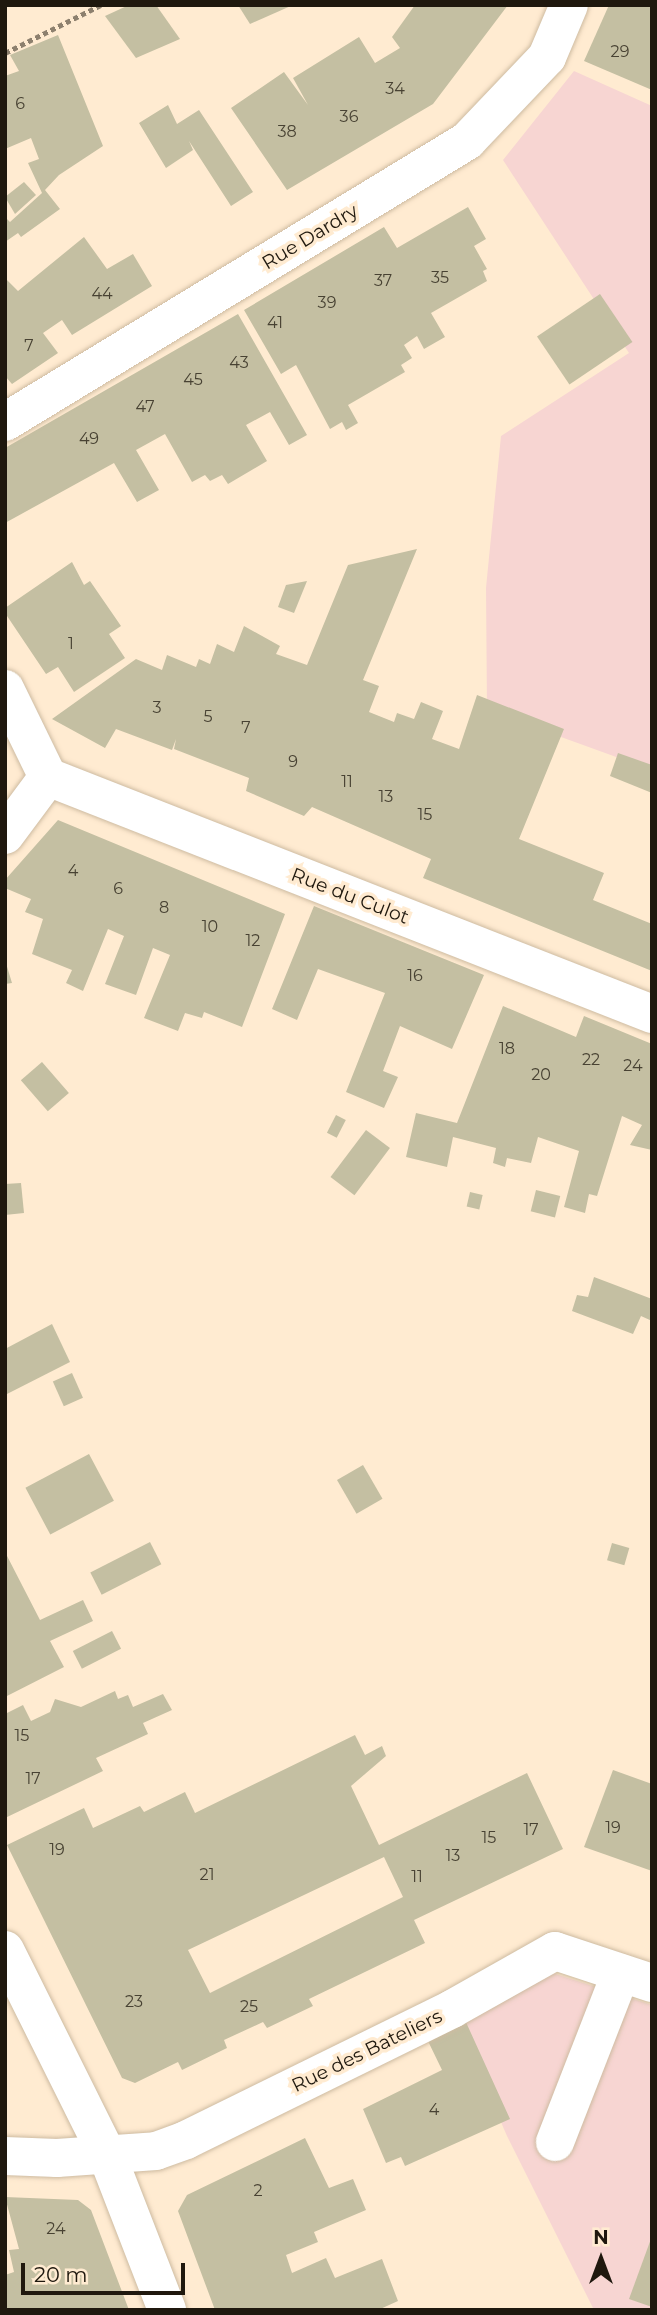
<!DOCTYPE html>
<style>
body{margin:0}
#map{position:relative;width:657px;height:2315px;overflow:hidden;background:#ffebd1;font-family:Montserrat,sans-serif}
div>[style]{position:absolute}
[style*='--x']{left:calc(var(--x)*1px);top:calc(var(--y)*1px);width:calc(var(--w)*1px);rotate:calc(var(--a)*1deg)}
.green>*{inset:0;background:#f7d5d2}
.building>*{inset:0;background:#c4bfa2;transform-origin:0 0}
.path>*{height:4.5px;margin-top:-2.25px;transform-origin:0;background:repeating-linear-gradient(90deg,#8d806e 0 5px,transparent 0 8.5px)}
.roads{filter:drop-shadow(0 0 2px #cebba1) drop-shadow(0 0 2px #cebba1)}
.street>*{height:38px;margin:-19px;padding:0 19px;transform-origin:19px;border-radius:19px;background:#fff}
span{translate:-50% -50%;white-space:nowrap;text-align:center;line-height:1.15;-webkit-text-stroke:7px #ffebd1;paint-order:stroke}
.number-label{font-size:16px;color:#484233}
.number-label span{-webkit-text-stroke-width:0}
.street-label{font-size:19px;color:#1f180e}
.frame{position:absolute;inset:0;border:7px solid #1f180e;pointer-events:none}
.north{position:absolute;left:566px;top:2224px;width:70px;height:70px;-webkit-text-stroke:5px #ffebd1;paint-order:stroke;rotate:0deg;font-size:19px;font-weight:700;line-height:28px;text-align:center;color:#1f180e}
.north::after{content:'';display:block;margin:auto;width:24px;height:32px;background:#1f180e;clip-path:polygon(50% 0,100% 100%,50% 72%,0 100%)}
.scale{position:absolute;left:21px;top:2263px;width:164px;height:32px;box-sizing:border-box;border:4px solid #1f180e;border-top:0;padding-left:9px;font-size:21px;line-height:24px;white-space:nowrap;color:#1f180e;-webkit-text-stroke:5px #ffebd1;paint-order:stroke}
</style>
<div id="map">
<div class="green">
<div style="clip-path:polygon(574px 71px,652px 106px,652px 770px,487px 710px,486px 588px,501px 436px,629px 353px,503px 160px)"></div>
<div style="clip-path:polygon(546px 1971px,652px 2005px,652px 2310px,594px 2310px,507px 2136px,452px 2009px)"></div>
</div>
<div class="building">
<div style="clip-path:polygon(129px 5px,156px 5px,180px 39px,136px 58px,105px 16px)"></div>
<div style="clip-path:polygon(238px 5px,293px 5px,250px 24px)"></div>
<div style="clip-path:polygon(415px 5px,508px 5px,433px 104px,287px 190px,231px 108px,284px 72px,308px 105px,293px 78px,359px 37px,375px 63px,400px 48px,392px 37px)"></div>
<div style="clip-path:polygon(609px 5px,652px 5px,652px 90px,584px 61px)"></div>
<div style="clip-path:polygon(58px 35px,103px 146px,59px 175px,45px 190px,60px 209px,21px 237px,18px 233px,5px 242px,5px 217px,10px 222px,42px 193px,28px 163px,39px 159px,31px 138px,5px 149px,5px 76px,19px 71px,10px 55px)"></div>
<div style="clip-path:polygon(168px 105px,177px 124px,199px 110px,253px 192px,231px 206px,189px 141px,193px 150px,166px 168px,139px 123px)"></div>
<div style="clip-path:polygon(24px 182px,36px 195px,15px 214px,5px 197px)"></div>
<div style="clip-path:polygon(468px 207px,486px 239px,474px 246px,487px 269px,483px 271px,487px 281px,431px 313px,445px 337px,424px 349px,417px 336px,404px 345px,412px 358px,401px 365px,405px 372px,348px 405px,358px 423px,346px 430px,342px 422px,330px 429px,296px 365px,281px 374px,244px 310px,384px 227px,397px 248px)"></div>
<div style="clip-path:polygon(84px 237px,107px 269px,133px 254px,152px 286px,72px 335px,62px 320px,43px 333px,58px 353px,12px 384px,5px 376px,5px 278px,18px 291px)"></div>
<div style="left:600px;top:294px;width:58px;height:76px;rotate:56deg"></div>
<div style="clip-path:polygon(238px 314px,307px 435px,289px 445px,270px 412px,246px 425px,267px 461px,228px 484px,222px 475px,210px 481px,205px 475px,192px 482px,165px 434px,136px 450px,159px 490px,137px 502px,114px 463px,5px 523px,5px 448px)"></div>
<div style="clip-path:polygon(417px 549px,363px 680px,379px 686px,369px 712px,394px 722px,397px 713px,414px 719px,421px 702px,443px 711px,432px 739px,459px 749px,477px 695px,564px 729px,519px 839px,604px 873px,593px 900px,652px 924px,652px 971px,423px 878px,431px 859px,312px 807px,304px 816px,246px 791px,249px 778px,174px 749px,176px 739px,172px 750px,116px 729px,105px 748px,52px 719px,136px 659px,162px 670px,167px 655px,196px 667px,199px 659px,210px 664px,217px 644px,234px 652px,244px 626px,280px 646px,276px 654px,307px 665px,348px 565px)"></div>
<div style="clip-path:polygon(72px 562px,84px 585px,90px 581px,121px 626px,109px 634px,125px 658px,74px 692px,58px 667px,46px 674px,5px 613px,5px 608px)"></div>
<div style="clip-path:polygon(307px 581px,294px 613px,278px 607px,286px 585px)"></div>
<div style="clip-path:polygon(618px 753px,652px 765px,652px 793px,610px 776px)"></div>
<div style="clip-path:polygon(58px 820px,285px 914px,242px 1027px,204px 1012px,202px 1018px,185px 1013px,178px 1031px,144px 1018px,170px 955px,153px 948px,136px 995px,105px 984px,124px 936px,108px 929px,83px 991px,66px 983px,72px 970px,32px 954px,43px 919px,25px 912px,31px 899px,5px 888px,5px 880px)"></div>
<div style="clip-path:polygon(314px 906px,484px 975px,452px 1049px,400px 1026px,383px 1071px,398px 1077px,384px 1108px,346px 1092px,385px 993px,318px 969px,297px 1020px,272px 1009px)"></div>
<div style="clip-path:polygon(5px 960px,12px 983px,5px 984px)"></div>
<div style="clip-path:polygon(503px 1006px,576px 1037px,584px 1016px,652px 1044px,652px 1150px,630px 1145px,642px 1125px,622px 1116px,597px 1196px,589px 1194px,585px 1213px,564px 1207px,579px 1151px,538px 1137px,531px 1163px,507px 1158px,505px 1167px,493px 1163px,496px 1148px,453px 1137px,447px 1167px,406px 1157px,416px 1113px,457px 1123px)"></div>
<div style="left:42px;top:1062px;width:41px;height:28px;rotate:49deg"></div>
<div style="left:336px;top:1115px;width:11px;height:20px;rotate:27deg"></div>
<div style="left:366px;top:1130px;width:30px;height:59px;rotate:37deg"></div>
<div style="clip-path:polygon(21px 1183px,24px 1213px,5px 1215px,5px 1184px)"></div>
<div style="left:536px;top:1190px;width:25px;height:22px;rotate:14deg"></div>
<div style="left:470px;top:1192px;width:13px;height:15px;rotate:13deg"></div>
<div style="clip-path:polygon(594px 1277px,652px 1299px,652px 1321px,641px 1316px,633px 1334px,572px 1311px,577px 1295px,588px 1297px)"></div>
<div style="clip-path:polygon(52px 1324px,70px 1362px,5px 1395px,5px 1349px)"></div>
<div style="left:72px;top:1373px;width:27px;height:21px;rotate:66deg"></div>
<div style="left:89px;top:1454px;width:53px;height:72px;rotate:62deg"></div>
<div style="left:363px;top:1465px;width:39px;height:30px;rotate:60deg"></div>
<div style="left:150px;top:1542px;width:25px;height:67px;rotate:63deg"></div>
<div style="left:612px;top:1543px;width:18px;height:18px;rotate:16deg"></div>
<div style="clip-path:polygon(5px 1552px,40px 1620px,83px 1600px,93px 1621px,50px 1641px,64px 1667px,5px 1697px)"></div>
<div style="left:112px;top:1631px;width:20px;height:44px;rotate:63deg"></div>
<div style="clip-path:polygon(115px 1691px,118px 1699px,128px 1695px,133px 1707px,163px 1694px,172px 1710px,143px 1723px,148px 1734px,96px 1758px,103px 1771px,5px 1818px,5px 1714px,23px 1705px,31px 1721px,50px 1712px,55px 1699px,81px 1707px)"></div>
<div style="clip-path:polygon(evenodd,355px 1735px,365px 1755px,382px 1746px,386px 1756px,351px 1786px,379px 1845px,527px 1773px,563px 1849px,414px 1920px,425px 1943px,309px 1999px,313px 2006px,267px 2028px,263px 2022px,224px 2040px,227px 2048px,182px 2070px,178px 2062px,135px 2083px,122px 2078px,7px 1845px,84px 1808px,93px 1828px,140px 1806px,144px 1812px,185px 1792px,195px 1813px,355px 1735px,384px 1857px,403px 1897px,210px 1993px,188px 1950px,384px 1857px)"></div>
<div style="clip-path:polygon(613px 1770px,652px 1784px,652px 1871px,584px 1847px)"></div>
<div style="clip-path:polygon(465px 2020px,510px 2119px,405px 2166px,401px 2157px,386px 2163px,363px 2109px,442px 2070px,427px 2039px)"></div>
<div style="clip-path:polygon(305px 2138px,329px 2188px,353px 2179px,366px 2210px,314px 2232px,318px 2242px,286px 2255px,292px 2273px,326px 2258px,335px 2278px,382px 2259px,398px 2301px,378px 2310px,215px 2310px,178px 2211px,187px 2195px)"></div>
<div style="clip-path:polygon(5px 2197px,78px 2200px,91px 2210px,129px 2310px,5px 2310px,5px 2275px,14px 2272px,9px 2250px,19px 2249px)"></div>
<div style="clip-path:polygon(652px 2236px,652px 2307px,629px 2299px)"></div>
</div>
<div class="path">
<div style="--x:5;--y:53;--w:107;--a:-26.6"></div>
</div>
<div class="roads">
<div class="street">
<div style="--x:5;--y:422;--w:541;--a:-31.31"></div>
<div style="--x:467;--y:141;--w:116;--a:-46.4"></div>
<div style="--x:547;--y:57;--w:56;--a:-67.1"></div>
<div style="--x:5;--y:689;--w:98;--a:64"></div>
<div style="--x:48;--y:777;--w:649;--a:21.42"></div>
<div style="--x:5;--y:835;--w:72;--a:-53.4"></div>
<div style="--x:5;--y:1950;--w:229;--a:63.5"></div>
<div style="--x:107;--y:2155;--w:166;--a:68.8"></div>
<div style="--x:555;--y:2142;--w:181;--a:-68.7"></div>
<div style="--x:5;--y:2156;--w:52;--a:2.2"></div>
<div style="--x:57;--y:2158;--w:99;--a:-4"></div>
<div style="--x:156;--y:2151;--w:32;--a:-20"></div>
<div style="--x:186;--y:2140;--w:297;--a:-26.2"></div>
<div style="--x:452;--y:2009;--w:118;--a:-29.4"></div>
<div style="--x:555;--y:1951;--w:102;--a:18.3"></div>
</div>
</div>
<div class="number-label">
<span style="left:620px;top:52px">29</span>
<span style="left:395px;top:89px">34</span>
<span style="left:20px;top:104px">6</span>
<span style="left:349px;top:117px">36</span>
<span style="left:287px;top:132px">38</span>
<span style="left:440px;top:278px">35</span>
<span style="left:383px;top:281px">37</span>
<span style="left:102px;top:294px">44</span>
<span style="left:327px;top:303px">39</span>
<span style="left:275px;top:323px">41</span>
<span style="left:29px;top:346px">7</span>
<span style="left:239px;top:363px">43</span>
<span style="left:193px;top:380px">45</span>
<span style="left:145px;top:407px">47</span>
<span style="left:89px;top:439px">49</span>
<span style="left:71px;top:644px">1</span>
<span style="left:157px;top:708px">3</span>
<span style="left:208px;top:717px">5</span>
<span style="left:246px;top:728px">7</span>
<span style="left:293px;top:762px">9</span>
<span style="left:347px;top:782px">11</span>
<span style="left:386px;top:797px">13</span>
<span style="left:425px;top:815px">15</span>
<span style="left:73px;top:871px">4</span>
<span style="left:118px;top:889px">6</span>
<span style="left:164px;top:908px">8</span>
<span style="left:210px;top:927px">10</span>
<span style="left:253px;top:941px">12</span>
<span style="left:415px;top:976px">16</span>
<span style="left:507px;top:1049px">18</span>
<span style="left:591px;top:1060px">22</span>
<span style="left:633px;top:1066px">24</span>
<span style="left:541px;top:1075px">20</span>
<span style="left:22px;top:1736px">15</span>
<span style="left:33px;top:1779px">17</span>
<span style="left:613px;top:1828px">19</span>
<span style="left:531px;top:1830px">17</span>
<span style="left:489px;top:1838px">15</span>
<span style="left:57px;top:1850px">19</span>
<span style="left:453px;top:1856px">13</span>
<span style="left:207px;top:1875px">21</span>
<span style="left:417px;top:1877px">11</span>
<span style="left:134px;top:2002px">23</span>
<span style="left:249px;top:2007px">25</span>
<span style="left:434px;top:2110px">4</span>
<span style="left:258px;top:2191px">2</span>
<span style="left:56px;top:2229px">24</span>
</div>
<div class="street-label">
<span style="left:310px;top:237px;rotate:-31deg">Rue Dardry</span>
<span style="left:350px;top:896px;rotate:21deg">Rue du Culot</span>
<span style="left:367px;top:2051px;rotate:-26deg">Rue des Bateliers</span>
</div>
<div class="frame"></div>
<div class="north">N</div>
<div class="scale">20 m</div>
</div>
